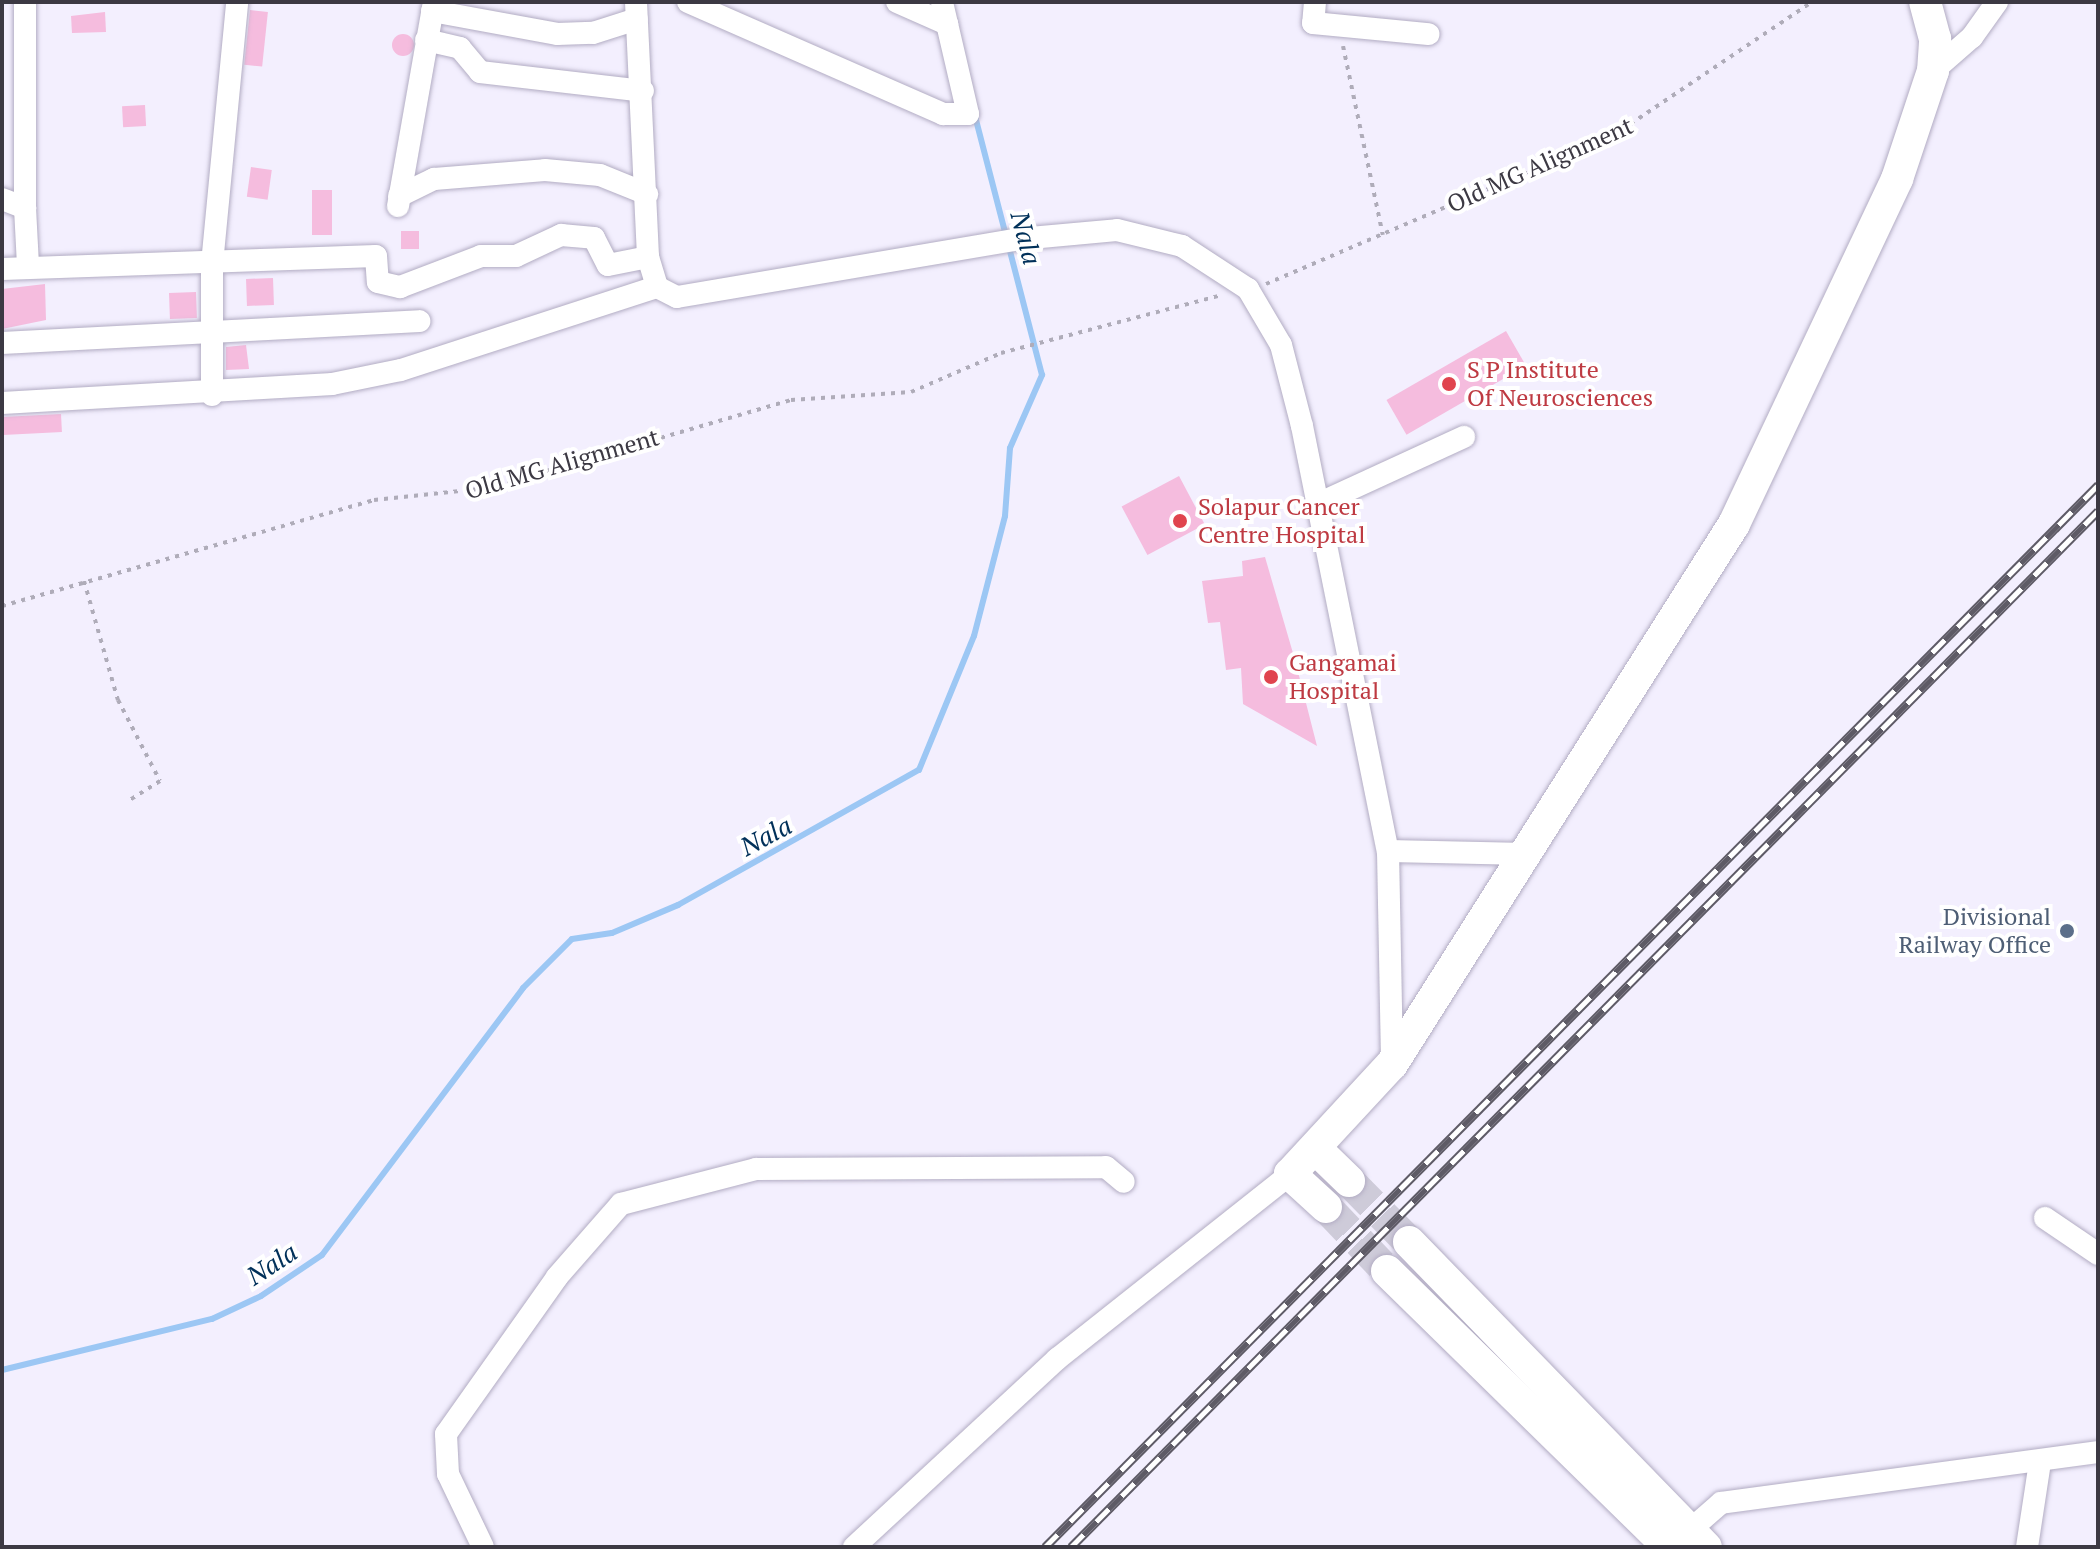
<!DOCTYPE html>
<style>
body{margin:0}
#map{position:relative;width:2100px;height:1549px;overflow:hidden;background:#f3effe;font-family:"PT Serif",serif}
div>[style]{position:absolute}
[style*='--x']{left:calc(var(--x)*1px);top:calc(var(--y)*1px);width:calc(var(--w)*1px);rotate:calc(var(--a)*1deg)}
.stream>*{height:6px;margin:-3px;padding:0 3px;transform-origin:3px;border-radius:3px;background:#9cc7f4}
.building>*{inset:0;background:#f5bcde;transform-origin:0 0}
.round{border-radius:50%}
.secondary-tunnel>*{height:32px;margin-top:-16px;transform-origin:0;background:repeating-linear-gradient(90deg,#cecbd9 0 32px,transparent 0 48px)}
.path>*{height:4px;margin-top:-2px;transform-origin:0;background:repeating-linear-gradient(90deg,#afacb9 0 4px,transparent 0 10px)}
.roads{filter:drop-shadow(0 0 2px #b2acc3) drop-shadow(0 0 2px #b2acc3)}
.street>*{height:22px;margin:-11px;padding:0 11px;transform-origin:11px;border-radius:11px;background:#fff}
.secondary>*{height:32px;margin:-16px;padding:0 16px;transform-origin:16px;border-radius:16px;background:#fff}
.rail>*{height:9px;margin-top:-4.5px;transform-origin:0;background:repeating-linear-gradient(90deg,#fff 0 18px,#5e5b66 0 36px);box-sizing:border-box;border-block:2px solid #5e5b66}
.dots>*{width:22px;height:22px;translate:-50% -50%;box-sizing:border-box;border:4px solid #fff;border-radius:50%}
span{translate:-50% -50%;white-space:nowrap;text-align:center;line-height:1.15;-webkit-text-stroke:8px #fff;paint-order:stroke}
.street-label{font-size:24px;color:#3c3943}
.health-label{font-size:24px;color:#be3a42}
.left{translate:0 -50%;text-align:left}
.service-label{font-size:24px;color:#4e5e75}
.right{translate:-100% -50%;text-align:right}
.water-label{font-size:26px;color:#003059;font-style:italic}
.frame{position:absolute;inset:0;border:4px solid #3c3943;pointer-events:none}
</style>
<div id="map">
<div class="stream">
<div style="--x:2;--y:1370;--w:216;--a:-13.7"></div>
<div style="--x:212;--y:1319;--w:54;--a:-25.1"></div>
<div style="--x:261;--y:1296;--w:73;--a:-33.9"></div>
<div style="--x:322;--y:1255;--w:334;--a:-53"></div>
<div style="--x:523;--y:988;--w:69;--a:-45"></div>
<div style="--x:572;--y:939;--w:40;--a:-8.5"></div>
<div style="--x:612;--y:933;--w:72;--a:-23"></div>
<div style="--x:678;--y:905;--w:276;--a:-29.3"></div>
<div style="--x:919;--y:770;--w:145;--a:-67.7"></div>
<div style="--x:974;--y:636;--w:124;--a:-75.5"></div>
<div style="--x:1005;--y:516;--w:68;--a:-85.8"></div>
<div style="--x:1010;--y:448;--w:80;--a:-66.3"></div>
<div style="--x:1042;--y:375;--w:271;--a:-104.5"></div>
</div>
<div class="building">
<div style="left:250px;top:10px;width:18px;height:55px;rotate:6deg"></div>
<div style="clip-path:polygon(105px 12px,106px 32px,72px 33px,71px 16px)"></div>
<div class="round" style="left:392px;top:34px;width:22px;height:22px"></div>
<div style="left:145px;top:105px;width:21px;height:23px;rotate:87deg"></div>
<div style="left:251px;top:167px;width:21px;height:30px;rotate:8deg"></div>
<div style="left:312px;top:190px;width:20px;height:45px"></div>
<div style="left:401px;top:231px;width:18px;height:18px"></div>
<div style="left:273px;top:278px;width:27px;height:27px;rotate:88deg"></div>
<div style="clip-path:polygon(45px 284px,46px 320px,2px 329px,2px 289px)"></div>
<div style="left:196px;top:292px;width:26px;height:27px;rotate:88deg"></div>
<div style="left:1506px;top:331px;width:40px;height:138px;rotate:60deg"></div>
<div style="clip-path:polygon(246px 345px,249px 369px,226px 370px,226px 347px)"></div>
<div style="left:61px;top:414px;width:18px;height:59px;rotate:87deg"></div>
<div style="left:1179px;top:476px;width:55px;height:65px;rotate:62deg"></div>
<div style="clip-path:polygon(1265px 557px,1295px 660px,1317px 746px,1243px 704px,1241px 668px,1226px 670px,1220px 622px,1208px 623px,1202px 581px,1243px 576px,1242px 561px)"></div>
</div>
<div class="secondary-tunnel">
<div style="--x:1349;--y:1181;--w:86;--a:45.5"></div>
<div style="--x:1326;--y:1207;--w:88;--a:46.4"></div>
</div>
<div class="path">
<div style="--x:1343;--y:46;--w:193;--a:78.1"></div>
<div style="--x:1266;--y:284;--w:379;--a:-23.2"></div>
<div style="--x:1614;--y:135;--w:239;--a:-33.9"></div>
<div style="--x:84;--y:581;--w:124;--a:74.1"></div>
<div style="--x:118;--y:700;--w:91;--a:62.6"></div>
<div style="--x:160;--y:781;--w:36;--a:148"></div>
<div style="--x:2;--y:606;--w:387;--a:-15.9"></div>
<div style="--x:374;--y:500;--w:115;--a:-6"></div>
<div style="--x:488;--y:488;--w:316;--a:-16.2"></div>
<div style="--x:791;--y:400;--w:120;--a:-3.8"></div>
<div style="--x:911;--y:392;--w:98;--a:-23.4"></div>
<div style="--x:1001;--y:353;--w:225;--a:-14.7"></div>
</div>
<div class="roads">
<div class="street">
<div style="--x:25;--y:2;--w:206;--a:90"></div>
<div style="--x:636;--y:2;--w:255;--a:87.3"></div>
<div style="--x:648;--y:257;--w:31;--a:73"></div>
<div style="--x:657;--y:287;--w:22;--a:27"></div>
<div style="--x:677;--y:297;--w:347;--a:-9.6"></div>
<div style="--x:1019;--y:239;--w:98;--a:-5.2"></div>
<div style="--x:1117;--y:230;--w:67;--a:13.8"></div>
<div style="--x:1182;--y:246;--w:79;--a:33.1"></div>
<div style="--x:1248;--y:289;--w:65;--a:59.5"></div>
<div style="--x:1281;--y:345;--w:84;--a:75.5"></div>
<div style="--x:1302;--y:426;--w:434;--a:78.6"></div>
<div style="--x:1388;--y:851;--w:139;--a:1.2"></div>
<div style="--x:688;--y:2;--w:279;--a:23.7"></div>
<div style="--x:943;--y:114;--w:25;--a:0"></div>
<div style="--x:968;--y:114;--w:115;--a:-103.1"></div>
<div style="--x:897;--y:2;--w:55;--a:23.7"></div>
<div style="--x:1315;--y:2;--w:21;--a:95"></div>
<div style="--x:1313;--y:23;--w:116;--a:5.5"></div>
<div style="--x:432;--y:11;--w:127;--a:10.4"></div>
<div style="--x:557;--y:34;--w:36;--a:-2"></div>
<div style="--x:593;--y:33;--w:46;--a:-17.7"></div>
<div style="--x:426;--y:40;--w:35;--a:13"></div>
<div style="--x:460;--y:48;--w:31;--a:50"></div>
<div style="--x:480;--y:72;--w:164;--a:6.6"></div>
<div style="--x:1933;--y:71;--w:52;--a:-41.1"></div>
<div style="--x:1972;--y:37;--w:43;--a:-54.5"></div>
<div style="--x:399;--y:196;--w:39;--a:-26"></div>
<div style="--x:434;--y:179;--w:111;--a:-4.6"></div>
<div style="--x:545;--y:170;--w:55;--a:5.2"></div>
<div style="--x:600;--y:175;--w:51;--a:22"></div>
<div style="--x:2;--y:199;--w:25;--a:21"></div>
<div style="--x:25;--y:208;--w:57;--a:87"></div>
<div style="--x:398;--y:206;--w:207;--a:-80"></div>
<div style="--x:2;--y:269;--w:374;--a:-2"></div>
<div style="--x:376;--y:256;--w:26;--a:86"></div>
<div style="--x:378;--y:282;--w:23;--a:13"></div>
<div style="--x:400;--y:287;--w:87;--a:-20.9"></div>
<div style="--x:481;--y:256;--w:35;--a:0"></div>
<div style="--x:516;--y:256;--w:50;--a:-25"></div>
<div style="--x:561;--y:235;--w:33;--a:5"></div>
<div style="--x:594;--y:238;--w:30;--a:63"></div>
<div style="--x:608;--y:265;--w:41;--a:-11.3"></div>
<div style="--x:2;--y:343;--w:418;--a:-3"></div>
<div style="--x:212;--y:395;--w:131;--a:-90"></div>
<div style="--x:212;--y:264;--w:263;--a:-84.5"></div>
<div style="--x:2;--y:403;--w:331;--a:-3.3"></div>
<div style="--x:332;--y:384;--w:70;--a:-11.5"></div>
<div style="--x:401;--y:370;--w:269;--a:-18"></div>
<div style="--x:1316;--y:505;--w:163;--a:-24.7"></div>
<div style="--x:1388;--y:851;--w:211;--a:88.9"></div>
<div style="--x:2045;--y:1218;--w:64;--a:34.2"></div>
<div style="--x:1690;--y:1530;--w:41;--a:-41.1"></div>
<div style="--x:1721;--y:1503;--w:380;--a:-7.7"></div>
<div style="--x:483;--y:1547;--w:81;--a:-115.6"></div>
<div style="--x:448;--y:1474;--w:40;--a:-92.9"></div>
<div style="--x:446;--y:1434;--w:192;--a:-54.7"></div>
<div style="--x:557;--y:1277;--w:97;--a:-48.8"></div>
<div style="--x:621;--y:1204;--w:139;--a:-14.5"></div>
<div style="--x:756;--y:1169;--w:350;--a:-0.3"></div>
<div style="--x:1106;--y:1167;--w:23;--a:40"></div>
<div style="--x:854;--y:1547;--w:277;--a:-42.8"></div>
<div style="--x:1057;--y:1359;--w:298;--a:-38.4"></div>
<div style="--x:2027;--y:1547;--w:86;--a:-81.3"></div>
</div>
<div class="secondary">
<div style="--x:1316;--y:1149;--w:46;--a:44.1"></div>
<div style="--x:1326;--y:1207;--w:49;--a:-137.5"></div>
<div style="--x:1290;--y:1174;--w:150;--a:-47.2"></div>
<div style="--x:1392;--y:1064;--w:639;--a:-57.65"></div>
<div style="--x:1734;--y:524;--w:382;--a:-64.7"></div>
<div style="--x:1897;--y:179;--w:114;--a:-71.6"></div>
<div style="--x:1933;--y:71;--w:32;--a:-86"></div>
<div style="--x:1935;--y:39;--w:38;--a:-105"></div>
<div style="--x:1409;--y:1242;--w:426;--a:45.8"></div>
<div style="--x:1387;--y:1271;--w:395;--a:44.4"></div>
</div>
</div>
<div class="rail">
<div style="--x:1045;--y:1547;--w:1496;--a:-45.24"></div>
<div style="--x:1071;--y:1547;--w:1459;--a:-45.25"></div>
</div>
<div class="dots">
<div style="left:1449px;top:384px;background:#e0444e"></div>
<div style="left:1180px;top:521px;background:#e0444e"></div>
<div style="left:1271px;top:677px;background:#e0444e"></div>
<div style="left:2067px;top:931px;background:#5c6f8a"></div>
</div>
<div class="street-label">
<span style="left:1540px;top:165px;rotate:-24deg">Old MG Alignment</span>
<span style="left:562px;top:464px;rotate:-16deg">Old MG Alignment</span>
</div>
<div class="health-label">
<span class="left" style="left:1467px;top:384px">S P Institute<br>Of Neurosciences</span>
<span class="left" style="left:1198px;top:521px">Solapur Cancer<br>Centre Hospital</span>
<span class="left" style="left:1289px;top:677px">Gangamai<br>Hospital</span>
</div>
<div class="service-label">
<span class="right" style="left:2051px;top:931px">Divisional<br>Railway Office</span>
</div>
<div class="water-label">
<span style="left:1026px;top:238px;rotate:75deg">Nala</span>
<span style="left:766px;top:836px;rotate:-28deg">Nala</span>
<span style="left:272px;top:1264px;rotate:-33deg">Nala</span>
</div>
<div class="frame"></div>
</div>
